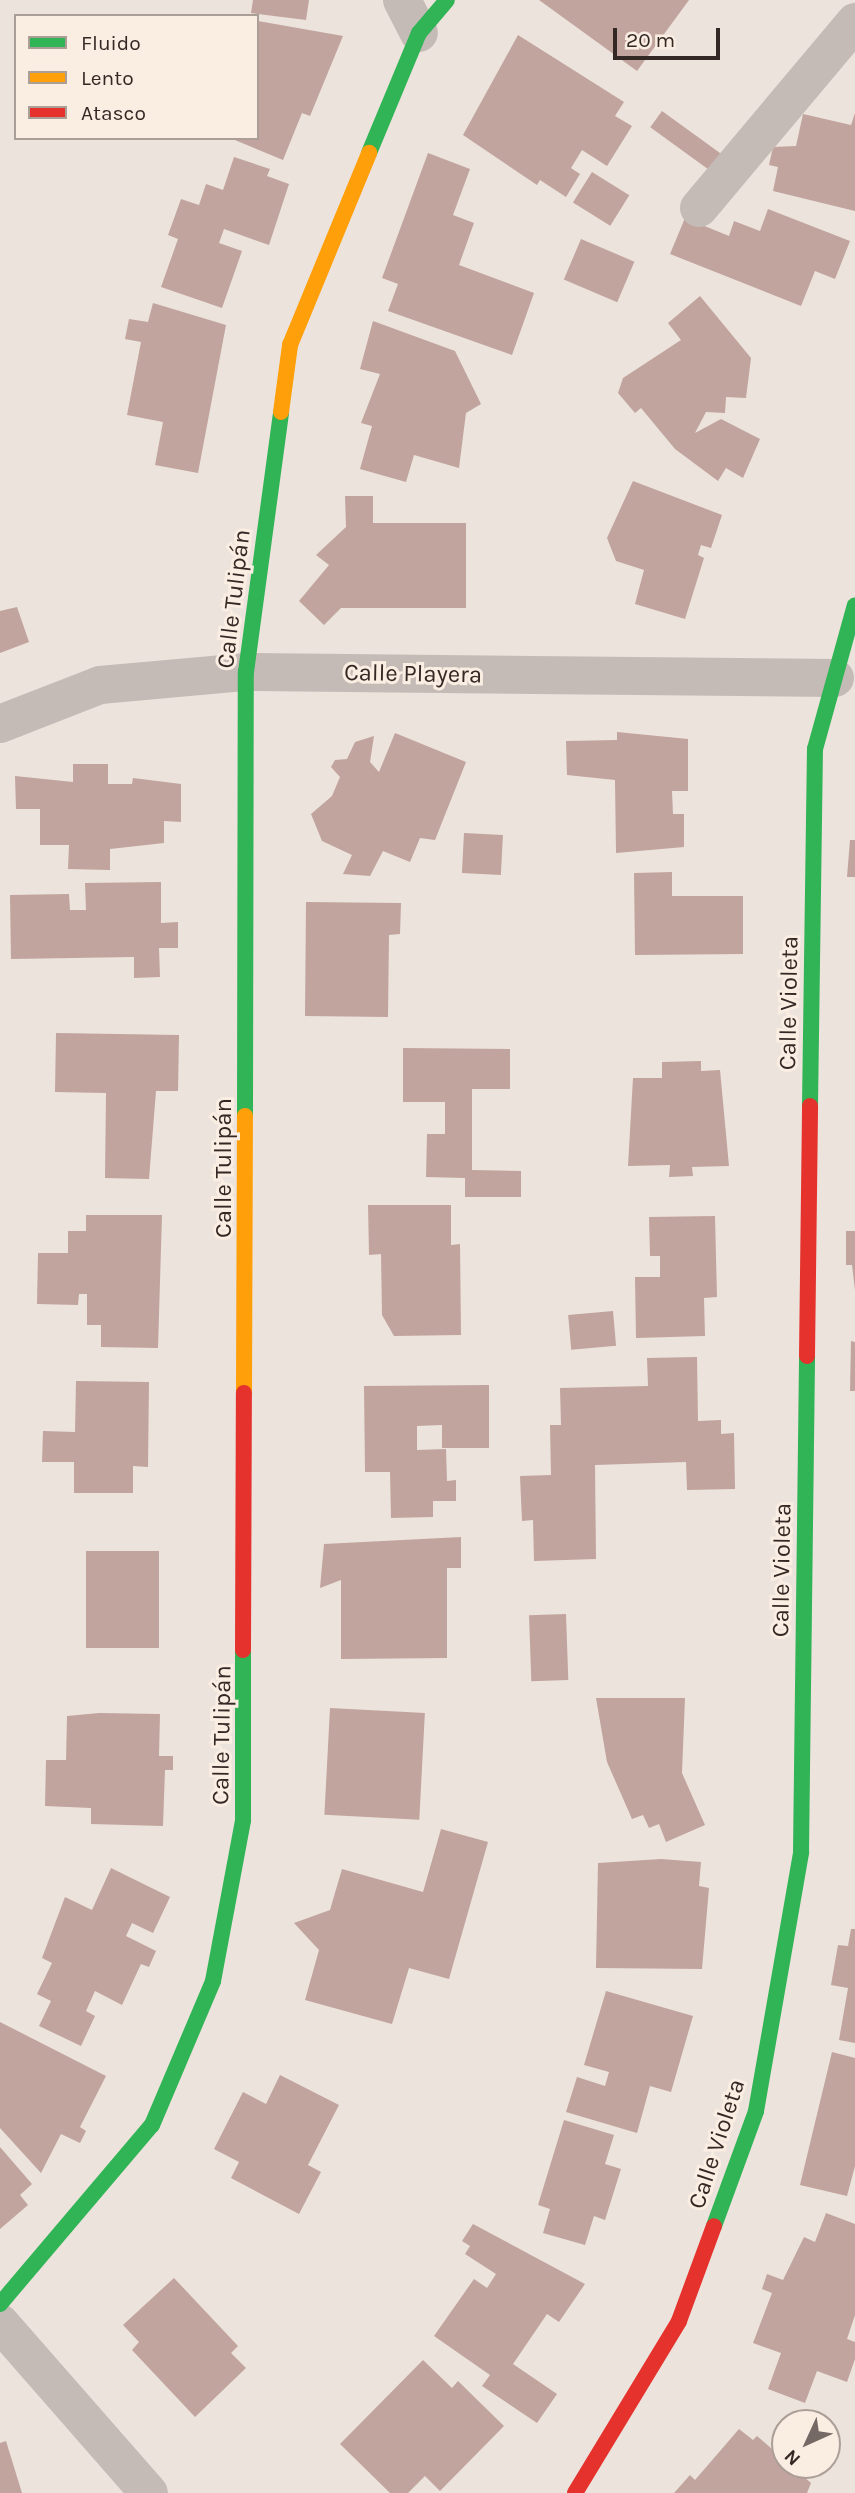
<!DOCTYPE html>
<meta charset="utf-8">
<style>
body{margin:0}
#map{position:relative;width:855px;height:2493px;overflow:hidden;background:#ece3dc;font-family:Karla,sans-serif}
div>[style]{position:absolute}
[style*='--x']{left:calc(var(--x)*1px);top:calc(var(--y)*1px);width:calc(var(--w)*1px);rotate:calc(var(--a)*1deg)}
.building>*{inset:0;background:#c1a49d;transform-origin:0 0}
.street>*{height:38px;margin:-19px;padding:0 19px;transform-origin:19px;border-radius:19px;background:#c4bbb6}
.fast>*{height:16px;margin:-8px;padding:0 8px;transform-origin:8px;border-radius:8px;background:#30b455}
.slow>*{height:16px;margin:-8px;padding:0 8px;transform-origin:8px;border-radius:8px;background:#ff9f0a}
.jam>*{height:16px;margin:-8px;padding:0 8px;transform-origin:8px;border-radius:8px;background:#e5322d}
span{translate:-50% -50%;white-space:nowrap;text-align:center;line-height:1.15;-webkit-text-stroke:6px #faede2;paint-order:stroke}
.street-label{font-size:24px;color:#342825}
.legend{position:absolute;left:14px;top:14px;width:245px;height:126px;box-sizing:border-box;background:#faede2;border:2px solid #ab9e96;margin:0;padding:9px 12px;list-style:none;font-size:21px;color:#342825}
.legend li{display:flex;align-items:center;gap:14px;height:35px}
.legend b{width:35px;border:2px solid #ab9e96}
.north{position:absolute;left:771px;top:2409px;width:70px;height:70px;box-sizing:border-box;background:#faede2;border:2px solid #ab9e96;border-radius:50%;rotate:225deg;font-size:19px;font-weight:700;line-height:28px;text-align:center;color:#342825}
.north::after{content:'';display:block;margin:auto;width:24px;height:32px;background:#746965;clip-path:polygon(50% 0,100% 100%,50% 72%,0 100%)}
.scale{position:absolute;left:613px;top:28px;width:107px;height:32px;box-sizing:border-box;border:4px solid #342825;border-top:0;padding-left:9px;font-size:21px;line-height:24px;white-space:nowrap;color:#342825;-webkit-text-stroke:5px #faede2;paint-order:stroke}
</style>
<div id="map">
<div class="building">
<div style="clip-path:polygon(253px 0,309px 0,306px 20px,251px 13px)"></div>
<div style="clip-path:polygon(539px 0,689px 0,637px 71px)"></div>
<div style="clip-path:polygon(258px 21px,343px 36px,310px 116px,302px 113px,283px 160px,230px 138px,257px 138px)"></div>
<div style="clip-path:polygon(518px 35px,624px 102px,615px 116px,632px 126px,607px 166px,582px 150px,571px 168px,580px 174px,566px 197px,540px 180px,537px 185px,463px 135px)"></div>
<div style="left:662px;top:111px;width:75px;height:20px;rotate:36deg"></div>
<div style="clip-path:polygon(855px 113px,855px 211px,773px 191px,778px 167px,769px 165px,773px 147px,796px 146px,803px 114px,851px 125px)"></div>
<div style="clip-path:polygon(428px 153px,470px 169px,453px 215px,474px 223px,459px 265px,534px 293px,512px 355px,388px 311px,398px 284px,382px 278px)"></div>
<div style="clip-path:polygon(234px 157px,270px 169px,267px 176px,289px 184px,269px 245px,224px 229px,219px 243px,242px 251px,222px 308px,161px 287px,178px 239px,168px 235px,181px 199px,199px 205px,206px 184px,223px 190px)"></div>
<div style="left:592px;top:172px;width:44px;height:36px;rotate:32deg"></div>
<div style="clip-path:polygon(768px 209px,850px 241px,835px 279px,815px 271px,801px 306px,670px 254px,685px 218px,729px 236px,734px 221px,760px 231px)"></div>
<div style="left:581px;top:239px;width:58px;height:44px;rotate:23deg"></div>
<div style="clip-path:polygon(700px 296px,751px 358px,746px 398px,726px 397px,725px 413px,706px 412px,695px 433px,721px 419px,760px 439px,743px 478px,726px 468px,718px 481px,675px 449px,641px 408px,635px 413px,618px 393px,623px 378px,681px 340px,668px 323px)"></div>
<div style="clip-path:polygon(153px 303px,226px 325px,198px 473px,155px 465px,163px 422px,127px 415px,141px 342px,125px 339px,129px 319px,148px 322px)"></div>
<div style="clip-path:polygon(373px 321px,455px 351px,481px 404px,466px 413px,459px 468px,414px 455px,406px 482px,360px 469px,372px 426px,361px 423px,380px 374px,360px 369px)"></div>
<div style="clip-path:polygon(633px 481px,722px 515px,711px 548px,701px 545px,698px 555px,704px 558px,685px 619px,635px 604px,644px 570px,616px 561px,607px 538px)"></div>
<div style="clip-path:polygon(345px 496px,373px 496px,373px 523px,466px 523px,466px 608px,341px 608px,324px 625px,299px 601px,329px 565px,316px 555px,346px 527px)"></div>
<div style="clip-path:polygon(17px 607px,29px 642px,0 653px,0 611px)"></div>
<div style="clip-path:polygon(617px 732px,688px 739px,688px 791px,672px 791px,673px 814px,684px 814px,684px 847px,616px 853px,615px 780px,567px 775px,566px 741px,617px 740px)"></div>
<div style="clip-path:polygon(395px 733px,466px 762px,435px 840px,420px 838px,410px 862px,383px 851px,370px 876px,343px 874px,352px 855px,322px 841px,311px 814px,332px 796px,340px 777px,331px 767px,335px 760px,347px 759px,355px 742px,374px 736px,370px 762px,379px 772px)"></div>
<div style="clip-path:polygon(73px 764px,108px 764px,108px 784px,132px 784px,133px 778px,181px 784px,181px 822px,164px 821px,164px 843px,110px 849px,110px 870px,68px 869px,69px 845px,40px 845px,40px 809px,16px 809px,15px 776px,73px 782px)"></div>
<div style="left:464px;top:833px;width:39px;height:40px;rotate:3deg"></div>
<div style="clip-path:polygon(850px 840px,855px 840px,855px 877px,847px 877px)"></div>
<div style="clip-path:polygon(672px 872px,672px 896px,743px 896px,743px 954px,635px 955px,634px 873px)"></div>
<div style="clip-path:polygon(161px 882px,161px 923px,178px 922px,178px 948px,159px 948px,160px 977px,134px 978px,134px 957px,11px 959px,10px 895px,69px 894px,70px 910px,86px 910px,85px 883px)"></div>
<div style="clip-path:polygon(306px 902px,401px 903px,400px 934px,389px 935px,388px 1017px,305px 1016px)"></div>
<div style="clip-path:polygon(56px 1033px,179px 1035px,178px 1091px,156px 1091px,149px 1179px,105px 1178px,106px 1093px,55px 1092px)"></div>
<div style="clip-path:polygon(403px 1048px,510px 1049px,510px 1089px,472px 1089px,472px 1170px,521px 1171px,521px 1197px,465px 1197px,465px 1178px,426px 1177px,427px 1134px,445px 1134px,445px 1102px,403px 1102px)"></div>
<div style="clip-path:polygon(701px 1061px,701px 1071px,720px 1070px,729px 1166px,692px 1167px,693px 1176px,669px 1177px,670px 1165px,628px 1166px,633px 1078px,662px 1078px,662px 1062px)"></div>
<div style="clip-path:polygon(368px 1205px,451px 1205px,451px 1245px,460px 1244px,461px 1335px,394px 1336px,382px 1315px,381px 1254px,369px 1255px)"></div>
<div style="clip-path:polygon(86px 1215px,162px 1215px,158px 1348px,101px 1347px,101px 1325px,87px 1325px,87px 1294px,79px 1294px,78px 1305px,37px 1304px,38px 1253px,68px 1253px,68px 1231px,86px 1231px)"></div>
<div style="clip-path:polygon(715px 1216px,717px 1297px,704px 1298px,705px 1336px,636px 1338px,635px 1277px,660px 1277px,660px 1256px,650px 1256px,649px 1217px)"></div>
<div style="clip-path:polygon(846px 1231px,855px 1231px,855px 1290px,852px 1265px,846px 1265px)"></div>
<div style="left:613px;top:1311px;width:35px;height:45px;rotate:85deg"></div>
<div style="clip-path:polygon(851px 1341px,855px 1342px,855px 1391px,850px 1391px)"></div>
<div style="clip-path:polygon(697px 1357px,698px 1421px,721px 1420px,721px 1434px,734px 1433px,735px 1489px,687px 1490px,686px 1462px,595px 1465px,596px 1559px,534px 1561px,533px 1520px,522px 1521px,520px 1476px,551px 1475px,550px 1425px,561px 1425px,560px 1388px,648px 1386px,647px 1358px)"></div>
<div style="clip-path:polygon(76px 1381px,149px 1382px,148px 1467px,133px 1466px,133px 1493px,74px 1493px,74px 1462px,42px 1462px,43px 1431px,75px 1432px)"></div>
<div style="clip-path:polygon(489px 1385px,489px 1448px,442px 1448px,442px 1425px,417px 1426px,417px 1450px,446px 1449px,447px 1481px,456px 1480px,456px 1501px,433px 1501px,433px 1517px,391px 1518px,390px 1472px,365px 1472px,364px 1386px)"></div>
<div style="clip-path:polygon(461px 1537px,461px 1568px,447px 1568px,447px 1658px,341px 1659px,341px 1580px,320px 1588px,324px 1544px)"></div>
<div style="left:86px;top:1551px;width:73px;height:97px"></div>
<div style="left:566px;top:1614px;width:66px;height:37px;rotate:88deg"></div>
<div style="clip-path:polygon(596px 1698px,685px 1698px,682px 1773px,705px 1825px,666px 1842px,659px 1824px,649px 1828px,643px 1815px,632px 1819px,607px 1762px)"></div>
<div style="left:330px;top:1708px;width:95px;height:107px;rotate:3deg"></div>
<div style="clip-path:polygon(99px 1713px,160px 1714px,159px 1756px,173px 1756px,173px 1770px,165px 1770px,163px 1826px,91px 1824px,91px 1808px,45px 1806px,46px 1760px,66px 1760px,67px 1716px)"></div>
<div style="clip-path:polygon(441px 1829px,488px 1842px,449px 1979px,409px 1968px,392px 2024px,305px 2000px,319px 1950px,294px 1923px,330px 1910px,342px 1869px,423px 1892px)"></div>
<div style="clip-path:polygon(661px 1859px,701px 1862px,699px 1886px,709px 1888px,702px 1969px,596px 1968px,598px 1863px)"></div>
<div style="clip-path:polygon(111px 1868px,170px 1897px,153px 1933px,132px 1923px,126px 1936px,156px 1951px,149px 1967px,141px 1964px,122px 2005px,95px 1991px,86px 2011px,95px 2016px,81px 2046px,39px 2026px,51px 2001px,37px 1994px,52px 1963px,42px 1958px,65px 1897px,92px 1910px)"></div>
<div style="clip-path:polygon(851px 1929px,855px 1929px,855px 2043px,839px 2040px,848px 1988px,831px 1985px,838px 1945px,848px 1946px)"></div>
<div style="clip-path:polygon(606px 1991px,693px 2016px,671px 2092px,650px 2086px,637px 2133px,566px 2112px,577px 2077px,605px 2086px,609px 2072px,584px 2065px)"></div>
<div style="clip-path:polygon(0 2022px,106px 2076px,80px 2127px,86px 2131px,80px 2143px,61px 2134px,41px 2173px,0 2128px)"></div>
<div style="clip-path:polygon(832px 2052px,855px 2058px,855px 2166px,847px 2196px,800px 2185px)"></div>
<div style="clip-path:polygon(280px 2075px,339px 2105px,308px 2165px,321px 2172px,299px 2214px,231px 2178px,239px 2162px,214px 2149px,243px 2092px,266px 2104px)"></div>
<div style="clip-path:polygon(564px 2120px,614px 2135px,605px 2164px,621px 2169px,605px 2220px,594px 2216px,585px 2245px,543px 2233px,550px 2209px,538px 2205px)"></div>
<div style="clip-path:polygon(0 2147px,32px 2184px,20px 2195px,28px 2205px,0 2229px)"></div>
<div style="clip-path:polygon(826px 2213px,855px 2224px,855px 2315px,847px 2339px,855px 2342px,855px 2359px,847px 2382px,817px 2371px,805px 2403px,768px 2389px,781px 2353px,753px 2343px,772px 2293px,762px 2289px,767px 2274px,783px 2280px,804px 2237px,815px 2242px)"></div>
<div style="clip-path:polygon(473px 2224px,585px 2284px,559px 2322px,547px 2314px,513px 2364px,557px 2394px,537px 2423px,482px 2386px,490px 2375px,434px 2336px,474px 2279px,487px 2288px,496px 2274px,465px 2254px,470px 2246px,462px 2241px)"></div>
<div style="clip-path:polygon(174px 2278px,238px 2346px,231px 2353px,246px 2368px,195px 2417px,132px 2350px,139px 2342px,123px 2325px)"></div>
<div style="clip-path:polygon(423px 2360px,452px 2388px,458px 2381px,504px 2426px,440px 2491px,425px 2476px,408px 2493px,390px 2493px,340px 2444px)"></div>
<div style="clip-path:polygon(739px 2429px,753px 2440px,757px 2436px,811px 2483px,807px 2493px,674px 2493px,690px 2475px,695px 2480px)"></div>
<div style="clip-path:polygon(6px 2441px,22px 2493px,0 2493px,0 2443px)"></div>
</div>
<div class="street">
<div style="--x:402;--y:0;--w:37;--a:63"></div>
<div style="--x:699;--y:208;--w:243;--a:-50"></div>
<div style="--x:0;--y:724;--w:107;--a:-21.3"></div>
<div style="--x:100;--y:685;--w:147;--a:-5.1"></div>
<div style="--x:246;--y:672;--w:589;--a:0.58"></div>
<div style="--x:0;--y:2323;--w:226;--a:48.8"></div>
</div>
<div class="fast">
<div style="--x:369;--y:153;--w:130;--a:-67.4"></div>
<div style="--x:419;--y:33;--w:43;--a:-49.7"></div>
<div style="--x:810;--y:1106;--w:357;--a:-89.2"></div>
<div style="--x:815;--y:749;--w:149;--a:-74.5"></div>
<div style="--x:245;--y:1116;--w:444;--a:-89.9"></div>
<div style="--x:246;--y:672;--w:262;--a:-82.3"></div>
<div style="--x:714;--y:2226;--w:122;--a:-69.9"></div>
<div style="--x:756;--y:2111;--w:263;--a:-80.1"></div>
<div style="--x:801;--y:1852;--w:496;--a:-89.3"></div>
<div style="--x:0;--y:2304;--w:235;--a:-49.7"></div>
<div style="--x:152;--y:2125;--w:156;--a:-67"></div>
<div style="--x:213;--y:1981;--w:164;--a:-79.4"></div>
<div style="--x:243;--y:1820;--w:170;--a:-90"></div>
</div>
<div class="slow">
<div style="--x:281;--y:412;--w:68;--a:-82.3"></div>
<div style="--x:290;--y:345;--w:208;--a:-67.6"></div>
<div style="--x:244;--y:1393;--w:277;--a:-89.8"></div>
</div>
<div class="jam">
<div style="--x:807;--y:1356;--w:250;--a:-89.3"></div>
<div style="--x:243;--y:1650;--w:257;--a:-89.8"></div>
<div style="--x:575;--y:2493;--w:201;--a:-58.8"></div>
<div style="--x:679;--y:2321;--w:101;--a:-69.8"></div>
</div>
<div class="street-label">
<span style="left:234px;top:599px;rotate:-83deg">Calle Tulipán</span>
<span style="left:413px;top:674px;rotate:1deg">Calle Playera</span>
<span style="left:789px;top:1003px;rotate:-89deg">Calle Violeta</span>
<span style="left:224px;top:1168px;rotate:-90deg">Calle Tulipán</span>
<span style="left:782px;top:1570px;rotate:-89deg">Calle Violeta</span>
<span style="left:222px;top:1735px;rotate:-89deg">Calle Tulipán</span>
<span style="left:717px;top:2144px;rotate:-72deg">Calle Violeta</span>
</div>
<ul class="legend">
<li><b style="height:9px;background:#30b455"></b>Fluido</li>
<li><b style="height:9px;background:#ff9f0a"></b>Lento</li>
<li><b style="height:9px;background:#e5322d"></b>Atasco</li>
</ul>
<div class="north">N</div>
<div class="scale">20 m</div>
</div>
